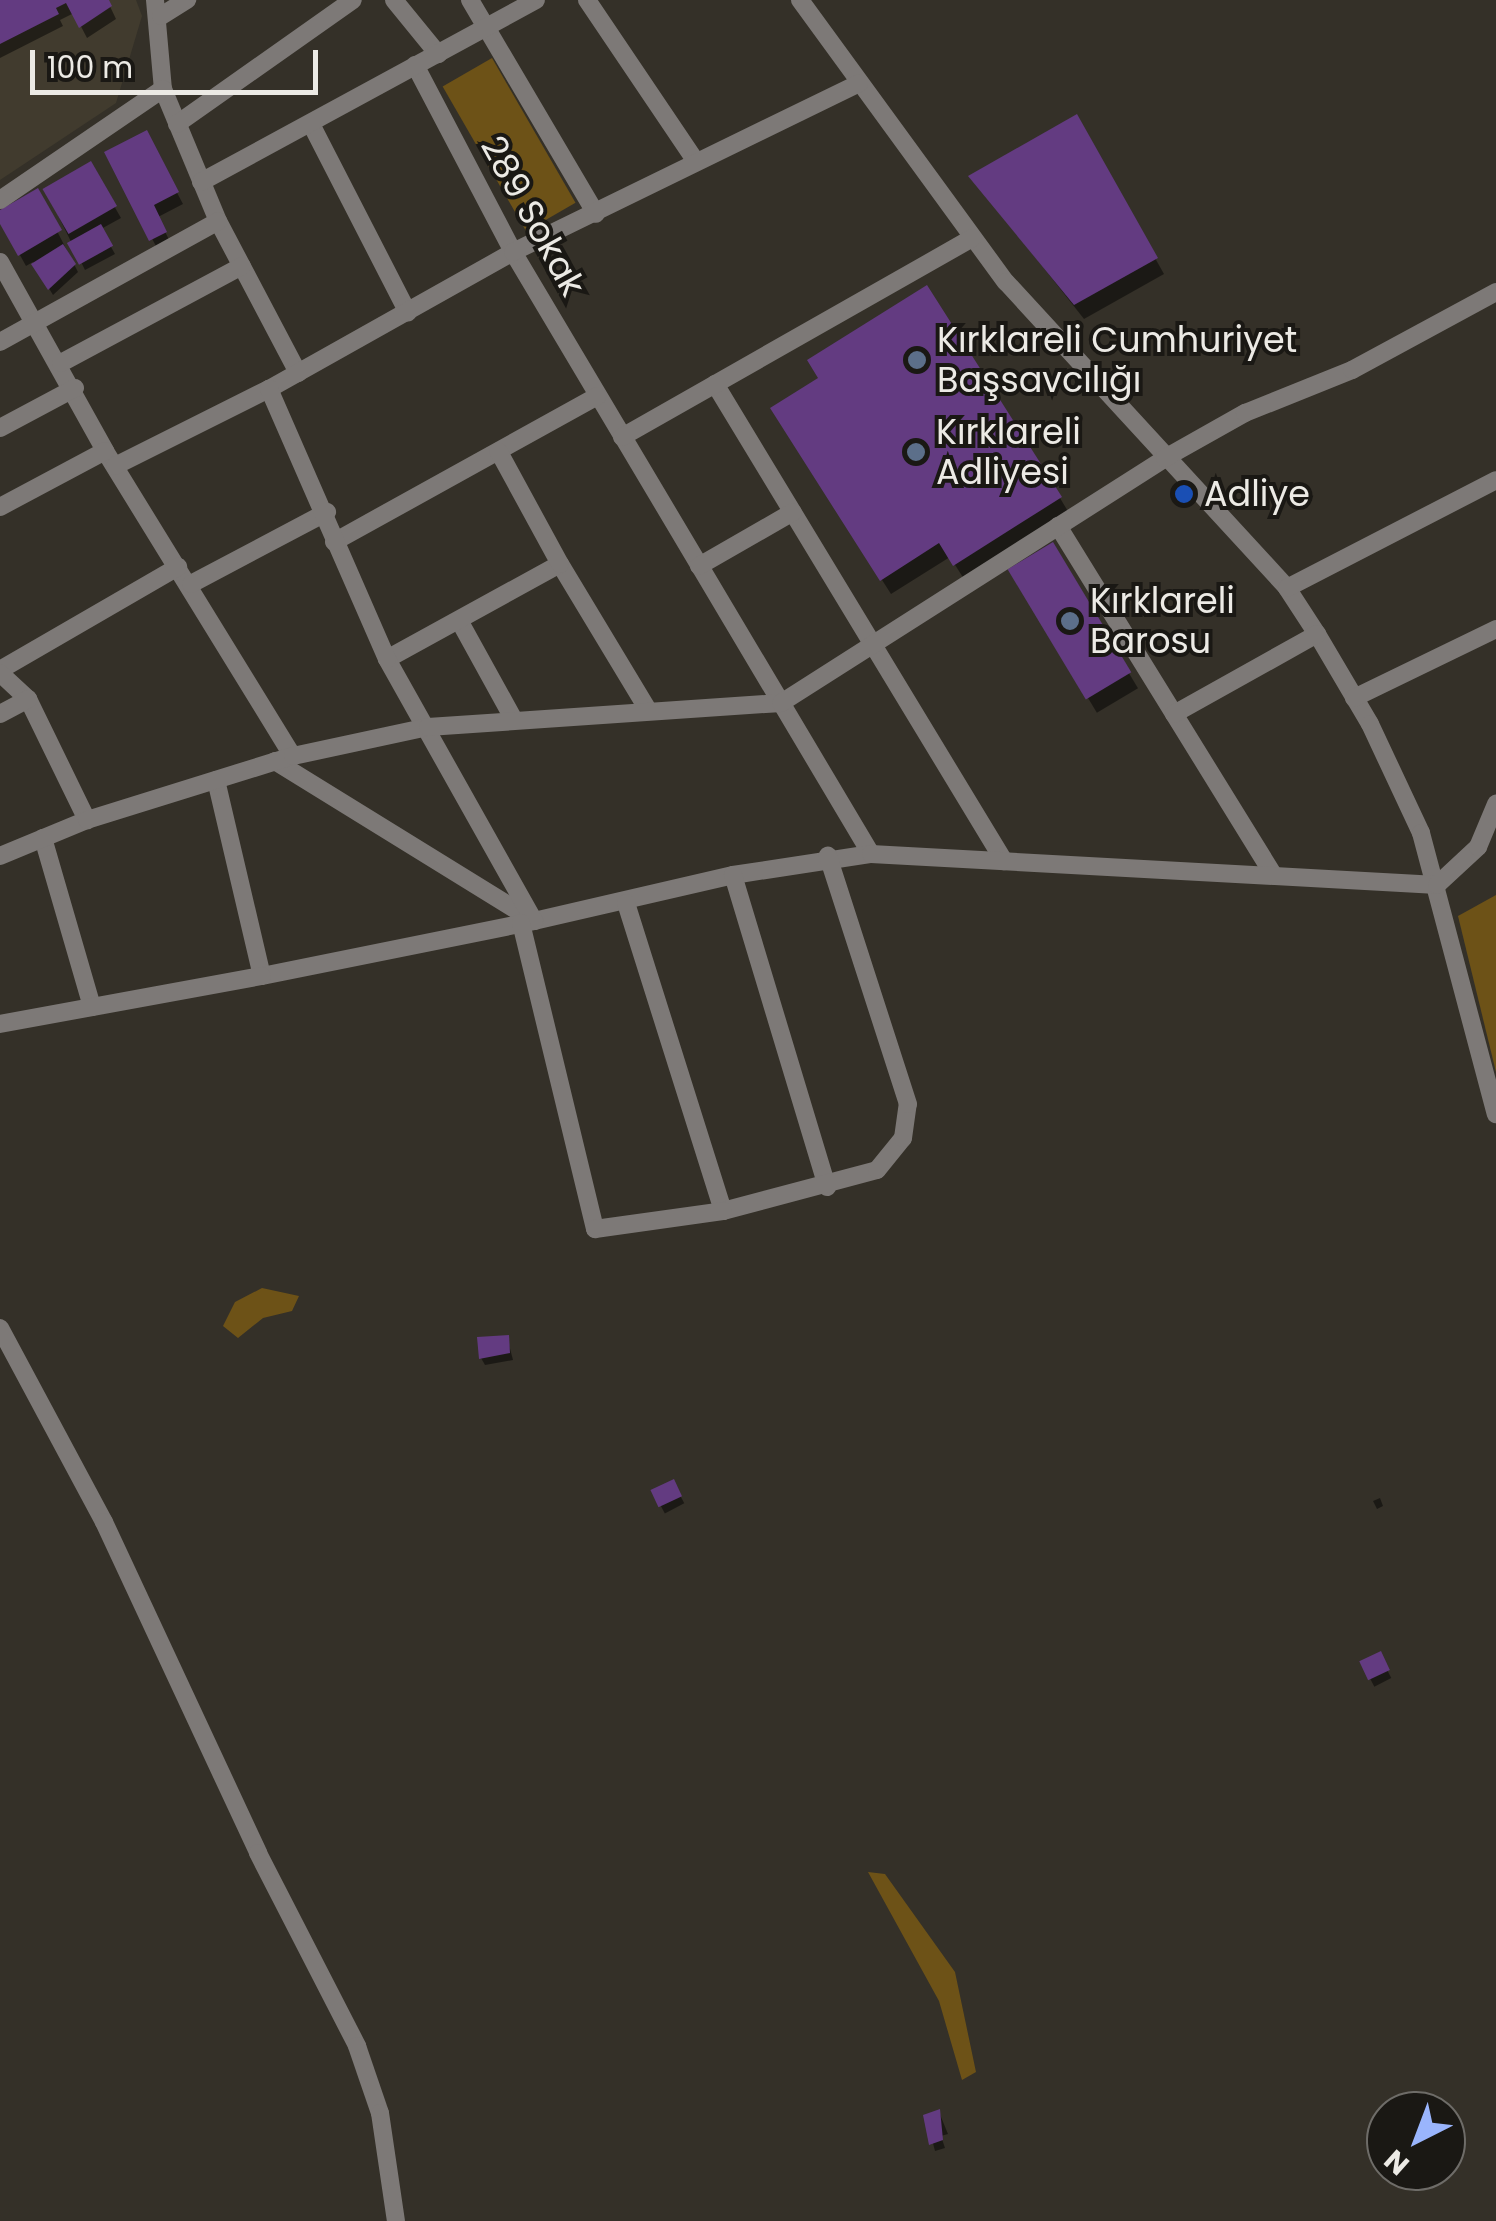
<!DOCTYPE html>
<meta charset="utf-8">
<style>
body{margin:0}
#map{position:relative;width:1496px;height:2221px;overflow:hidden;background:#343028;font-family:Poppins,sans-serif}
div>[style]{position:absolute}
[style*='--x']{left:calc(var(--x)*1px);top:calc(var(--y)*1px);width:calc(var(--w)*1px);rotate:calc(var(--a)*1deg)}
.built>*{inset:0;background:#413b2e}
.green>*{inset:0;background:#6d5217;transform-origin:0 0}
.shadow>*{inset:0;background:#0007;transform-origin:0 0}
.building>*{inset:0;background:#633b81;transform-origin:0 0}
.minor>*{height:18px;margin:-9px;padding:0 9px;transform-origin:9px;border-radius:9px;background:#7d7977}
.dots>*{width:28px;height:28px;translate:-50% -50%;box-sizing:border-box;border:5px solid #1a1814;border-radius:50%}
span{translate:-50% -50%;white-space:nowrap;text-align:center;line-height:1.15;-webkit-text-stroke:8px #1a1814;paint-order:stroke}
.street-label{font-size:35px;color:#eceae5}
.poi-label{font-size:35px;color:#eceae5}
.left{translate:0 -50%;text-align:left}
.north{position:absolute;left:1366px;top:2091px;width:100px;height:100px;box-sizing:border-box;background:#1a1814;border:2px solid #6e6c68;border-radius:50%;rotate:222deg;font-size:28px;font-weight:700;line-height:40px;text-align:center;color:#eceae5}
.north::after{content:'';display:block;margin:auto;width:35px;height:45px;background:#9ab5fd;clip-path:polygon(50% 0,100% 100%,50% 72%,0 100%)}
.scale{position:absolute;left:30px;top:50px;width:288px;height:45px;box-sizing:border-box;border:5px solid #eceae5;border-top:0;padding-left:12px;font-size:30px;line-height:35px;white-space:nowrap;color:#eceae5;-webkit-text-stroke:8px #1a1814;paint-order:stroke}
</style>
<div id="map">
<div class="built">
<div style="clip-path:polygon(0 0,136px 0,142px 16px,116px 103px,0 180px)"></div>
</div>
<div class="green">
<div style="left:492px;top:58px;width:167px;height:57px;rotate:60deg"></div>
<div style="clip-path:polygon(1496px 895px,1496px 1072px,1458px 916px)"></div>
<div style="clip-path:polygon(262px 1288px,299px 1296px,292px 1311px,263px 1318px,238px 1338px,223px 1326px,235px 1302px)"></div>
<div style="clip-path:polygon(868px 1872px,885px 1874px,955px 1972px,976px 2072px,962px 2080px,939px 2001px)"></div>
</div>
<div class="shadow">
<div style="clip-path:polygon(0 0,107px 0,116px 19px,87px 38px,74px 13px,60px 20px,63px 26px,0 58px)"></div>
<div style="clip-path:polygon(1076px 117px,1164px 274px,1084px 319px,972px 177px)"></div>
<div style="clip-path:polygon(146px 134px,183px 204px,158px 217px,171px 244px,158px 250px,107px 153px)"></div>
<div style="clip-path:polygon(90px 164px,121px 218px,101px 229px,115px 254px,85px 270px,45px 189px)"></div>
<div style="clip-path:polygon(37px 192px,78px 272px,53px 295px,33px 262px,26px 266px,0 219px,0 213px)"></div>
<div style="clip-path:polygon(821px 379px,1060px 498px,1069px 513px,964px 579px,950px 557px,891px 594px,782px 424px)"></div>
<div style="left:1052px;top:545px;width:167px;height:48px;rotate:59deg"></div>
<div style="clip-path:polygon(507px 1337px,513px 1360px,485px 1365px,481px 1358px)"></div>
<div style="left:673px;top:1482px;width:24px;height:22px;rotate:62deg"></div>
<div style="clip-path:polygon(1380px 1498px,1383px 1506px,1377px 1509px,1373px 1501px)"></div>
<div style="left:1379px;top:1654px;width:27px;height:19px;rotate:63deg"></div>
<div style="clip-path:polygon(939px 2112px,948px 2134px,941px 2136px,945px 2148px,935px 2151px,926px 2117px)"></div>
</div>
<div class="building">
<div style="clip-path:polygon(0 0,109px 0,112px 6px,79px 28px,66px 3px,56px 8px,59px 14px,0 44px)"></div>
<div style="clip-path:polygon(1077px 114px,1158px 258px,1074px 305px,968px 176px)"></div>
<div style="clip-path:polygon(147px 130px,179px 192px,154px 205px,167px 232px,149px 241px,104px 152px)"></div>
<div style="left:91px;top:161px;width:52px;height:56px;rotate:60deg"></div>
<div style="clip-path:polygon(38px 188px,62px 230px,18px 256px,0 224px,0 210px)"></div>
<div style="left:101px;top:224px;width:25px;height:39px;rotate:61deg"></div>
<div style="clip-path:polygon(63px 244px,76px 264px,48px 290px,31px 264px)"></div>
<div style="clip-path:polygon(927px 285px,1062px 497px,953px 566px,939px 543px,880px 581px,770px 408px,818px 378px,807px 360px)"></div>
<div style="left:1053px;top:542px;width:152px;height:53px;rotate:59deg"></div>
<div style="clip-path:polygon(509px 1335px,510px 1353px,479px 1359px,477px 1337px)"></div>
<div style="left:674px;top:1479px;width:19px;height:26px;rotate:65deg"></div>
<div style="left:1381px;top:1651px;width:21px;height:24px;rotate:65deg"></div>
<div style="clip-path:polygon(940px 2109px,943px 2140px,929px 2145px,923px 2115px)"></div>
</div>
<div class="minor">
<div style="--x:155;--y:0;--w:89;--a:84.9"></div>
<div style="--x:163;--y:89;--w:143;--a:67.4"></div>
<div style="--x:218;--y:221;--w:172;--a:62.2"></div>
<div style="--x:394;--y:0;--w:70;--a:50.8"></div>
<div style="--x:470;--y:0;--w:248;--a:59.5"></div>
<div style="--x:587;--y:0;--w:193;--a:56"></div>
<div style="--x:800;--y:0;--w:349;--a:53.9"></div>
<div style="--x:1006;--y:282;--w:415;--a:47.4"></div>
<div style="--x:1287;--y:588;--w:55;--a:56.9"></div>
<div style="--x:1317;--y:634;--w:104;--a:59.5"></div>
<div style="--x:1370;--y:724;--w:120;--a:64.9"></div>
<div style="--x:1421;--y:833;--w:291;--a:75.1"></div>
<div style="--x:161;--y:16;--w:31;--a:-32"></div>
<div style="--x:415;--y:65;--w:211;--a:62.3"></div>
<div style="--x:513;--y:252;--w:700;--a:59.26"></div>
<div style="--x:177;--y:124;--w:215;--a:-35.2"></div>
<div style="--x:311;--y:124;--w:212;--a:62.8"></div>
<div style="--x:201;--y:182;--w:381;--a:-28.5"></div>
<div style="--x:0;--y:200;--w:197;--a:-34.3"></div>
<div style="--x:0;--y:262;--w:216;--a:60.9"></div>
<div style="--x:105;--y:451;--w:358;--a:58.4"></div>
<div style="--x:0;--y:342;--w:249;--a:-29"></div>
<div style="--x:61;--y:363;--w:205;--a:-28.2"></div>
<div style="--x:715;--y:384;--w:558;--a:58.79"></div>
<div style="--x:0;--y:428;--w:85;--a:-28.1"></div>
<div style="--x:622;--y:437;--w:403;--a:-29.6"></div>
<div style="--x:115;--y:466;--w:172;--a:-26.6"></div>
<div style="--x:269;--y:389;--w:280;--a:-29.3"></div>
<div style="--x:513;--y:252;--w:385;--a:-26"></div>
<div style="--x:0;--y:507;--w:119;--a:-28.1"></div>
<div style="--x:1058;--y:526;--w:411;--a:58.3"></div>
<div style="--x:334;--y:542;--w:301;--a:-29"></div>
<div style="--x:560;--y:564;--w:170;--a:58.9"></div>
<div style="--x:699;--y:566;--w:108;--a:-29.9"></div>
<div style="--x:191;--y:584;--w:154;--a:-27.9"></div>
<div style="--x:1287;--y:588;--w:235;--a:-27.3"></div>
<div style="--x:460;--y:622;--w:110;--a:61.1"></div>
<div style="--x:387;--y:659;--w:197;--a:-28.8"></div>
<div style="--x:560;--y:564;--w:128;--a:-118.6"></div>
<div style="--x:0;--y:670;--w:206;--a:-30.1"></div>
<div style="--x:0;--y:673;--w:38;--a:43"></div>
<div style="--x:28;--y:699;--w:135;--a:64"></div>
<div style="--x:1354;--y:698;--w:158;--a:-25.9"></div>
<div style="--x:0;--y:714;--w:32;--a:-28"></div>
<div style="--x:1174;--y:714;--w:164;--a:-29.2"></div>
<div style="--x:275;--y:761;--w:304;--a:31.7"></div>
<div style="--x:534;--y:921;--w:204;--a:-13"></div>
<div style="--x:733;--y:875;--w:140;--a:-8.7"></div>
<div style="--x:871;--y:854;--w:567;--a:3.13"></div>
<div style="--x:1437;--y:885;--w:56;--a:-42.8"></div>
<div style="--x:1478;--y:847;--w:47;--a:-67.3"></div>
<div style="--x:216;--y:780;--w:201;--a:76.8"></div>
<div style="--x:262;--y:976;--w:278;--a:-11.4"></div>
<div style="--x:534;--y:921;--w:300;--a:-119.3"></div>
<div style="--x:387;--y:659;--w:295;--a:-113.6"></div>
<div style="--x:43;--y:838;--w:176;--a:73.8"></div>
<div style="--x:0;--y:856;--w:94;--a:-22.5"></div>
<div style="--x:87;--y:820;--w:216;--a:-17.3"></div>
<div style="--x:293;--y:756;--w:138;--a:-12.1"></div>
<div style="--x:428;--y:727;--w:354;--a:-3.9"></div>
<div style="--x:781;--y:703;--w:456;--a:-32.5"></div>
<div style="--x:1165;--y:458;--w:92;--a:-29.4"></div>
<div style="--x:1245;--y:413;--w:115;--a:-21.9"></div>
<div style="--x:1352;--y:370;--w:164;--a:-28.4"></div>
<div style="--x:733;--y:875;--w:326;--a:73.2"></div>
<div style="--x:626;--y:903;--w:323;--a:72.5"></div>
<div style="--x:723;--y:1211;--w:159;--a:-14.9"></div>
<div style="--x:877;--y:1170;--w:41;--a:-50.9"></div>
<div style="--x:903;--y:1138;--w:34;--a:-82"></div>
<div style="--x:908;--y:1104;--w:261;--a:-107.9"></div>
<div style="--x:521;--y:923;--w:315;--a:76.4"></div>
<div style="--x:595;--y:1229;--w:129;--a:-8"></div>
<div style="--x:0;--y:1024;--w:266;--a:-10.4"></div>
<div style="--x:0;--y:1328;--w:220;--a:61.8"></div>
<div style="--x:104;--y:1522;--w:365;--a:65"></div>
<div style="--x:258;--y:1853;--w:217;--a:62.8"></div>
<div style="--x:357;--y:2046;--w:71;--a:71.1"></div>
<div style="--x:380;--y:2113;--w:109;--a:81.6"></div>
</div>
<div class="dots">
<div style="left:917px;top:360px;background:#5c6f8a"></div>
<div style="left:916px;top:452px;background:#5c6f8a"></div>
<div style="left:1184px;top:494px;background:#1a4fb4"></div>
<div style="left:1070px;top:621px;background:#5c6f8a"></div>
</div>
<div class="street-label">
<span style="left:533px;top:216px;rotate:61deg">289 Sokak</span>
</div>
<div class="poi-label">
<span class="left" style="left:937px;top:360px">Kırklareli Cumhuriyet<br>Başsavcılığı</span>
<span class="left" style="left:936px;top:452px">Kırklareli<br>Adliyesi</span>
<span class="left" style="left:1204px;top:494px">Adliye</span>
<span class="left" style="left:1090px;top:621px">Kırklareli<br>Barosu</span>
</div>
<div class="north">N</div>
<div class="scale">100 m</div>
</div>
